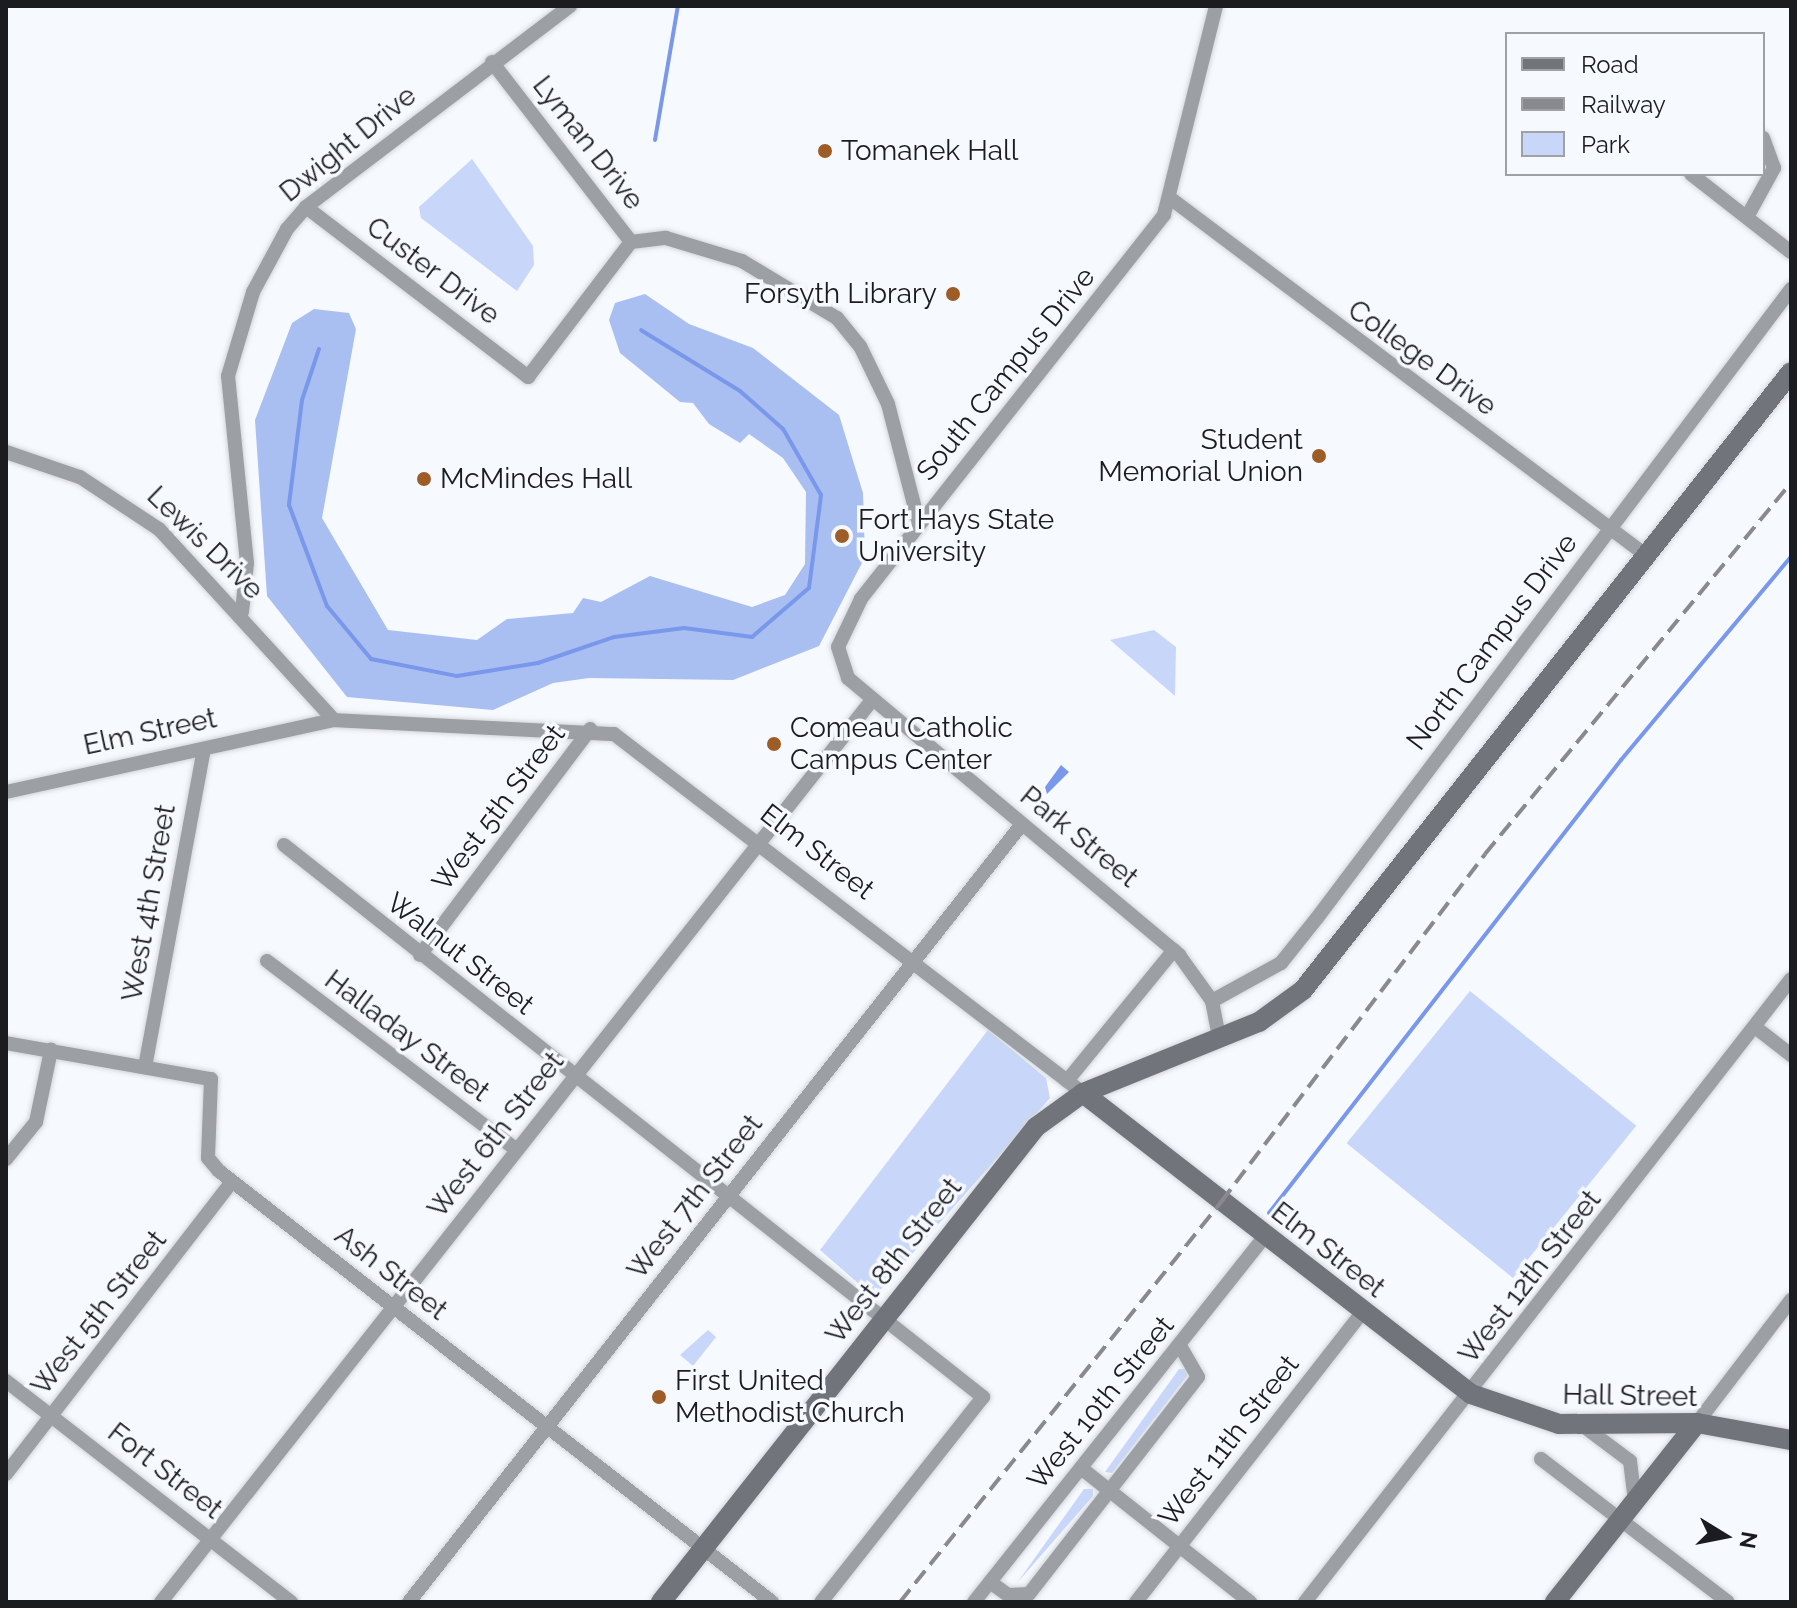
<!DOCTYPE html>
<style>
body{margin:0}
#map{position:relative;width:1797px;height:1608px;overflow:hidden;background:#f6f9fe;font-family:Raleway,sans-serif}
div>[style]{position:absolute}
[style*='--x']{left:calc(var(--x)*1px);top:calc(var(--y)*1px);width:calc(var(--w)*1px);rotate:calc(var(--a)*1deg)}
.green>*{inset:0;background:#c8d7f9;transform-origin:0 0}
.forest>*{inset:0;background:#a9bef1}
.water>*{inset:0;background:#7998eb}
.stream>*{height:4px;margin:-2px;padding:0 2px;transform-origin:2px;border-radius:2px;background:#7998eb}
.roads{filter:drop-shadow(0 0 2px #d3d6da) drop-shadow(0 0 2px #d3d6da)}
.street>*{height:14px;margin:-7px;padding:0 7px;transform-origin:7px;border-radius:7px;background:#9c9fa4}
.secondary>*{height:20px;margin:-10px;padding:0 10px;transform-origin:10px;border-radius:10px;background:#71747b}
.rail>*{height:4px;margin-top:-2px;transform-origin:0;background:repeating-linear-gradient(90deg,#888a8f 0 16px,transparent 0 24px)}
.dots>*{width:22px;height:22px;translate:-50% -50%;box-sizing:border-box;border:4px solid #f6f9fe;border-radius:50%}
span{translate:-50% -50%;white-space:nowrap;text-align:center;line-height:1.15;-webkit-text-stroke:7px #f6f9fe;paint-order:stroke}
.street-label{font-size:28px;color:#1a1c20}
.poi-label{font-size:28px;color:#1a1c20}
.left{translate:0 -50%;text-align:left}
.right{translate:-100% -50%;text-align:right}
.frame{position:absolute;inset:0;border:8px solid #1a1c20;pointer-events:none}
.legend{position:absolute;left:1505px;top:32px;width:260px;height:144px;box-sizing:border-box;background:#f6f9fe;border:2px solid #9ea1a5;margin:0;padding:10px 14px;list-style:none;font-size:24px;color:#1a1c20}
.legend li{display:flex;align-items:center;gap:16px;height:40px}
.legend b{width:40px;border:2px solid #9ea1a5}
.north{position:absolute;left:1685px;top:1496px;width:80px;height:80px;-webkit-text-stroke:6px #f6f9fe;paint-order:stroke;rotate:100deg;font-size:22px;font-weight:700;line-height:32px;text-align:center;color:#1a1c20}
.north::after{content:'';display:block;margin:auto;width:28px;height:36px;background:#1a1c20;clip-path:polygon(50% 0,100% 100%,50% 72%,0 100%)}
</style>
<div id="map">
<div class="green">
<div style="clip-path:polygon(472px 159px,533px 246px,534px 265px,517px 291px,421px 218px,419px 207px)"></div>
<div style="clip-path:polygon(1154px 630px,1176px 647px,1175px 696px,1110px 640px)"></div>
<div style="left:1470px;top:991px;width:214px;height:196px;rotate:39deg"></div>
<div style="clip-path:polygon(988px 1030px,1046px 1078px,1050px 1098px,874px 1297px,820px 1250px)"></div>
<div style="clip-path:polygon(708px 1330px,716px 1337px,693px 1366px,680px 1355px)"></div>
<div style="clip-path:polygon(1179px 1369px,1188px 1369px,1187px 1376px,1112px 1473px,1105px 1472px)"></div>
<div style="clip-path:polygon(1084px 1489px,1093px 1489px,1093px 1496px,1017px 1583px)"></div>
</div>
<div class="forest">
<div style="clip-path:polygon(645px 294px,689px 324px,753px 348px,839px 415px,863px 493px,865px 557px,819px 646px,733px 680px,589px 678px,553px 683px,493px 710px,347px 697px,267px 596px,255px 420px,292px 323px,314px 309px,349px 313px,356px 329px,322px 518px,388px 630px,477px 640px,507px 619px,573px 613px,583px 598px,601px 602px,650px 576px,752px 607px,785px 595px,805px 564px,806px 492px,783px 458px,749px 434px,740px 443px,709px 424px,693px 403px,680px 402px,620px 353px,609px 320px,615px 303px)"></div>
</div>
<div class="water">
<div style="clip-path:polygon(1061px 765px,1069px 772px,1047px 794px,1045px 787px)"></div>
</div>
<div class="stream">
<div style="--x:984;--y:6;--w:15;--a:0"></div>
<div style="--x:655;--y:140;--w:136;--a:-80.3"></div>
<div style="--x:319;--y:349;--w:54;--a:108.4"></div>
<div style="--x:302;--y:400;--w:106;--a:97.1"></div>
<div style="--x:289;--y:505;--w:108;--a:69.4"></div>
<div style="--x:327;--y:606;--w:69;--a:50.3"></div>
<div style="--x:371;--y:659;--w:88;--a:11.2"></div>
<div style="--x:457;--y:676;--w:82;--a:-9.1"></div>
<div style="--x:538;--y:663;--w:80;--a:-18.9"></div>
<div style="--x:614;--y:637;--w:71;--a:-7.3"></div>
<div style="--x:684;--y:628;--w:69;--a:7.5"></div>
<div style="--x:752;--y:637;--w:75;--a:-40.7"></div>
<div style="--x:809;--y:588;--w:94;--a:-82.6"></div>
<div style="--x:821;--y:495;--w:76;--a:-119.9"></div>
<div style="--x:783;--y:429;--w:57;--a:-138.5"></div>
<div style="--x:740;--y:391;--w:116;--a:-148.4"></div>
<div style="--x:1269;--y:1213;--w:574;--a:-52.15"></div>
<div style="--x:1621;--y:760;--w:265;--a:-50.1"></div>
</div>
<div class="roads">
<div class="street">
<div style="--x:1216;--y:6;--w:215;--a:104"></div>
<div style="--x:1164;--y:215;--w:489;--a:128.3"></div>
<div style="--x:861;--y:599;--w:53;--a:115.6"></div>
<div style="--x:838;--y:647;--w:33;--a:72"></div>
<div style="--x:848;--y:678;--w:432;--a:39.9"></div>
<div style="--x:1179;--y:955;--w:57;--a:54.3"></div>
<div style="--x:1212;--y:1001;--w:38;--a:79"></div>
<div style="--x:492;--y:62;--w:227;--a:52.3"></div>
<div style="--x:1691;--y:174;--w:127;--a:38"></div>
<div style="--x:1170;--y:198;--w:596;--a:36.89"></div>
<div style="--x:306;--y:207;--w:280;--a:37.4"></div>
<div style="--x:528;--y:377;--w:170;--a:-52.7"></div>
<div style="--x:1747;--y:217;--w:56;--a:-61.1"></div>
<div style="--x:1774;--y:168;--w:32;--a:-110"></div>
<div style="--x:631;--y:242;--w:35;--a:-7"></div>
<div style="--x:666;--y:238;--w:79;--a:16.8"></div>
<div style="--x:742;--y:261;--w:111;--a:31"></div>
<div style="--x:837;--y:318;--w:36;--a:51"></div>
<div style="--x:860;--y:346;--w:64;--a:64.2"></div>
<div style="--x:888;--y:404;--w:124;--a:75.5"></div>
<div style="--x:6;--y:452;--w:78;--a:18.7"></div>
<div style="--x:80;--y:477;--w:95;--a:33.4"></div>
<div style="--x:159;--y:529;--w:259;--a:47.5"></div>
<div style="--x:242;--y:612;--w:49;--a:-84.2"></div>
<div style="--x:247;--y:563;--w:188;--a:-95.8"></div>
<div style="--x:228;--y:376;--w:88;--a:-73.4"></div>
<div style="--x:253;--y:292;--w:72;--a:-61.6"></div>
<div style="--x:287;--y:229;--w:29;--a:-49"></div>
<div style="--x:306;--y:207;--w:332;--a:-37.3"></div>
<div style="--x:6;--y:792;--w:336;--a:-12.4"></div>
<div style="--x:334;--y:720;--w:280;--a:2.9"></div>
<div style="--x:614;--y:734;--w:591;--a:37.43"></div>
<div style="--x:284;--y:845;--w:891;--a:38.3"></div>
<div style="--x:983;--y:1397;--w:261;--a:128.3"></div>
<div style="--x:420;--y:955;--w:283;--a:-53"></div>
<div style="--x:267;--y:961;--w:313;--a:37.1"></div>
<div style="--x:1212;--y:1001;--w:79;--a:-28.8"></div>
<div style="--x:1281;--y:963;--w:58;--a:-51.3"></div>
<div style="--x:1317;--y:918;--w:788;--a:-53"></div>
<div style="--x:1755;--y:1027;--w:46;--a:37.9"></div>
<div style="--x:6;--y:1043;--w:208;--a:10"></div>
<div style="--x:211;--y:1079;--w:79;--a:92.2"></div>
<div style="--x:208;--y:1158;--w:17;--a:50"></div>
<div style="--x:219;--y:1171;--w:701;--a:37.93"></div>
<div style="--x:145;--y:1067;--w:323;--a:-79.5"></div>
<div style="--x:1067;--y:1081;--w:169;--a:-50.8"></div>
<div style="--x:6;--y:1159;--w:48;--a:-51"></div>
<div style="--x:36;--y:1122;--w:74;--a:-78.2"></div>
<div style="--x:6;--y:1381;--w:361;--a:37.8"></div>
<div style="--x:1697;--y:1423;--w:155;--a:-52.6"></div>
<div style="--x:1582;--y:1425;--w:60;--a:36.9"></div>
<div style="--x:1630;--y:1461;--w:38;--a:83"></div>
<div style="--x:1541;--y:1459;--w:235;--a:37.4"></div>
<div style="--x:1081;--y:1468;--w:216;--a:38.4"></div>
<div style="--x:6;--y:1474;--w:369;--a:-52.3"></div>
<div style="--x:990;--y:1582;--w:22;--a:36"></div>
<div style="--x:1008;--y:1595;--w:21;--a:-3"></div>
<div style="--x:1029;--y:1594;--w:275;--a:-52.1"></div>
<div style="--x:1198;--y:1377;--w:34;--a:-120"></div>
<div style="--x:161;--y:1602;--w:1149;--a:-51.75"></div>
<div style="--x:409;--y:1602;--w:990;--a:-51.76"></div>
<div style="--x:974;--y:1602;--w:469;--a:-51.5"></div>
<div style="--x:1136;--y:1602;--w:367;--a:-52"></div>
<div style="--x:1305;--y:1602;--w:790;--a:-52.04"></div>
</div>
<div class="secondary">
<div style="--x:1083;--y:1093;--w:491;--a:37.8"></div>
<div style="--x:1471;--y:1394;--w:93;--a:18.8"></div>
<div style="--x:1559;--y:1424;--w:138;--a:-0.4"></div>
<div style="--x:1697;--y:1423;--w:96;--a:10.3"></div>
<div style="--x:661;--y:1602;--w:605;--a:-51.71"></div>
<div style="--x:1036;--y:1127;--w:58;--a:-35.9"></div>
<div style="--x:1083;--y:1093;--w:190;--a:-22"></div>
<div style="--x:1259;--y:1022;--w:54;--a:-36"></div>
<div style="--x:1303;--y:990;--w:787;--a:-51.7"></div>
<div style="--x:1555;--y:1602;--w:228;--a:-51.6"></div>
</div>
</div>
<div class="rail">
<div style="--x:900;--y:1602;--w:513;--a:-51.25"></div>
<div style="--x:1221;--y:1202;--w:437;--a:-52.8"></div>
<div style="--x:1485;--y:854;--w:481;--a:-50.5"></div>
</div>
<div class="dots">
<div style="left:825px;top:151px;background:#9e5d27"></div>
<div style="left:953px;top:294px;background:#9e5d27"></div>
<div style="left:1319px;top:456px;background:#9e5d27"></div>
<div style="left:424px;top:479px;background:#9e5d27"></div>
<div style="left:842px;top:536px;background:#9e5d27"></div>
<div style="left:774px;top:744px;background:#9e5d27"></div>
<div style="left:659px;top:1397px;background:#9e5d27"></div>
</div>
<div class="street-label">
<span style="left:588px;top:143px;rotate:52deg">Lyman Drive</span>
<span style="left:348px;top:144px;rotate:-39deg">Dwight Drive</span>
<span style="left:433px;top:271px;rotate:37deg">Custer Drive</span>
<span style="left:1422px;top:358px;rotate:36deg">College Drive</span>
<span style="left:1006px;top:374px;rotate:-51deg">South Campus Drive</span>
<span style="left:205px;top:543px;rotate:44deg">Lewis Drive</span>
<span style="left:1492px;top:642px;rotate:-53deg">North Campus Drive</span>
<span style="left:150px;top:732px;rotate:-12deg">Elm Street</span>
<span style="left:499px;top:808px;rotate:-53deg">West 5th Street</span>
<span style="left:1079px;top:837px;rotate:39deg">Park Street</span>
<span style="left:817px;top:852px;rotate:38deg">Elm Street</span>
<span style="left:149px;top:903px;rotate:-80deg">West 4th Street</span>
<span style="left:460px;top:954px;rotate:38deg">Walnut Street</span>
<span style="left:407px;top:1036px;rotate:37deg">Halladay Street</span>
<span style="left:496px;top:1135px;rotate:-52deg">West 6th Street</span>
<span style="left:695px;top:1197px;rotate:-52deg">West 7th Street</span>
<span style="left:1328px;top:1250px;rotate:38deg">Elm Street</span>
<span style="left:894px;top:1261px;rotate:-52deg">West 8th Street</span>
<span style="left:391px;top:1273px;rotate:38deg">Ash Street</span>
<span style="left:1530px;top:1277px;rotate:-52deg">West 12th Street</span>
<span style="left:99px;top:1313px;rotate:-52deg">West 5th Street</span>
<span style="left:1630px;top:1396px;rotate:1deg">Hall Street</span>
<span style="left:1101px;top:1403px;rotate:-51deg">West 10th Street</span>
<span style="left:1229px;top:1441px;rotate:-52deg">West 11th Street</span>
<span style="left:165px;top:1471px;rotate:38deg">Fort Street</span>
</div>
<div class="poi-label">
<span class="left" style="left:841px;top:151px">Tomanek Hall</span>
<span class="right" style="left:937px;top:294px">Forsyth Library</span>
<span class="right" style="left:1303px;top:456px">Student<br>Memorial Union</span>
<span class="left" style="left:440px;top:479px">McMindes Hall</span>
<span class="left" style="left:858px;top:536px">Fort Hays State<br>University</span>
<span class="left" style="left:790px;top:744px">Comeau Catholic<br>Campus Center</span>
<span class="left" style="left:675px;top:1397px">First United<br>Methodist Church</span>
</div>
<div class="frame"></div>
<ul class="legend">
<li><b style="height:10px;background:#71747b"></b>Road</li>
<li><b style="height:10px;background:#888a8f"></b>Railway</li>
<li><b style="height:22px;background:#c8d7f9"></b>Park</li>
</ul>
<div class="north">N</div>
</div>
